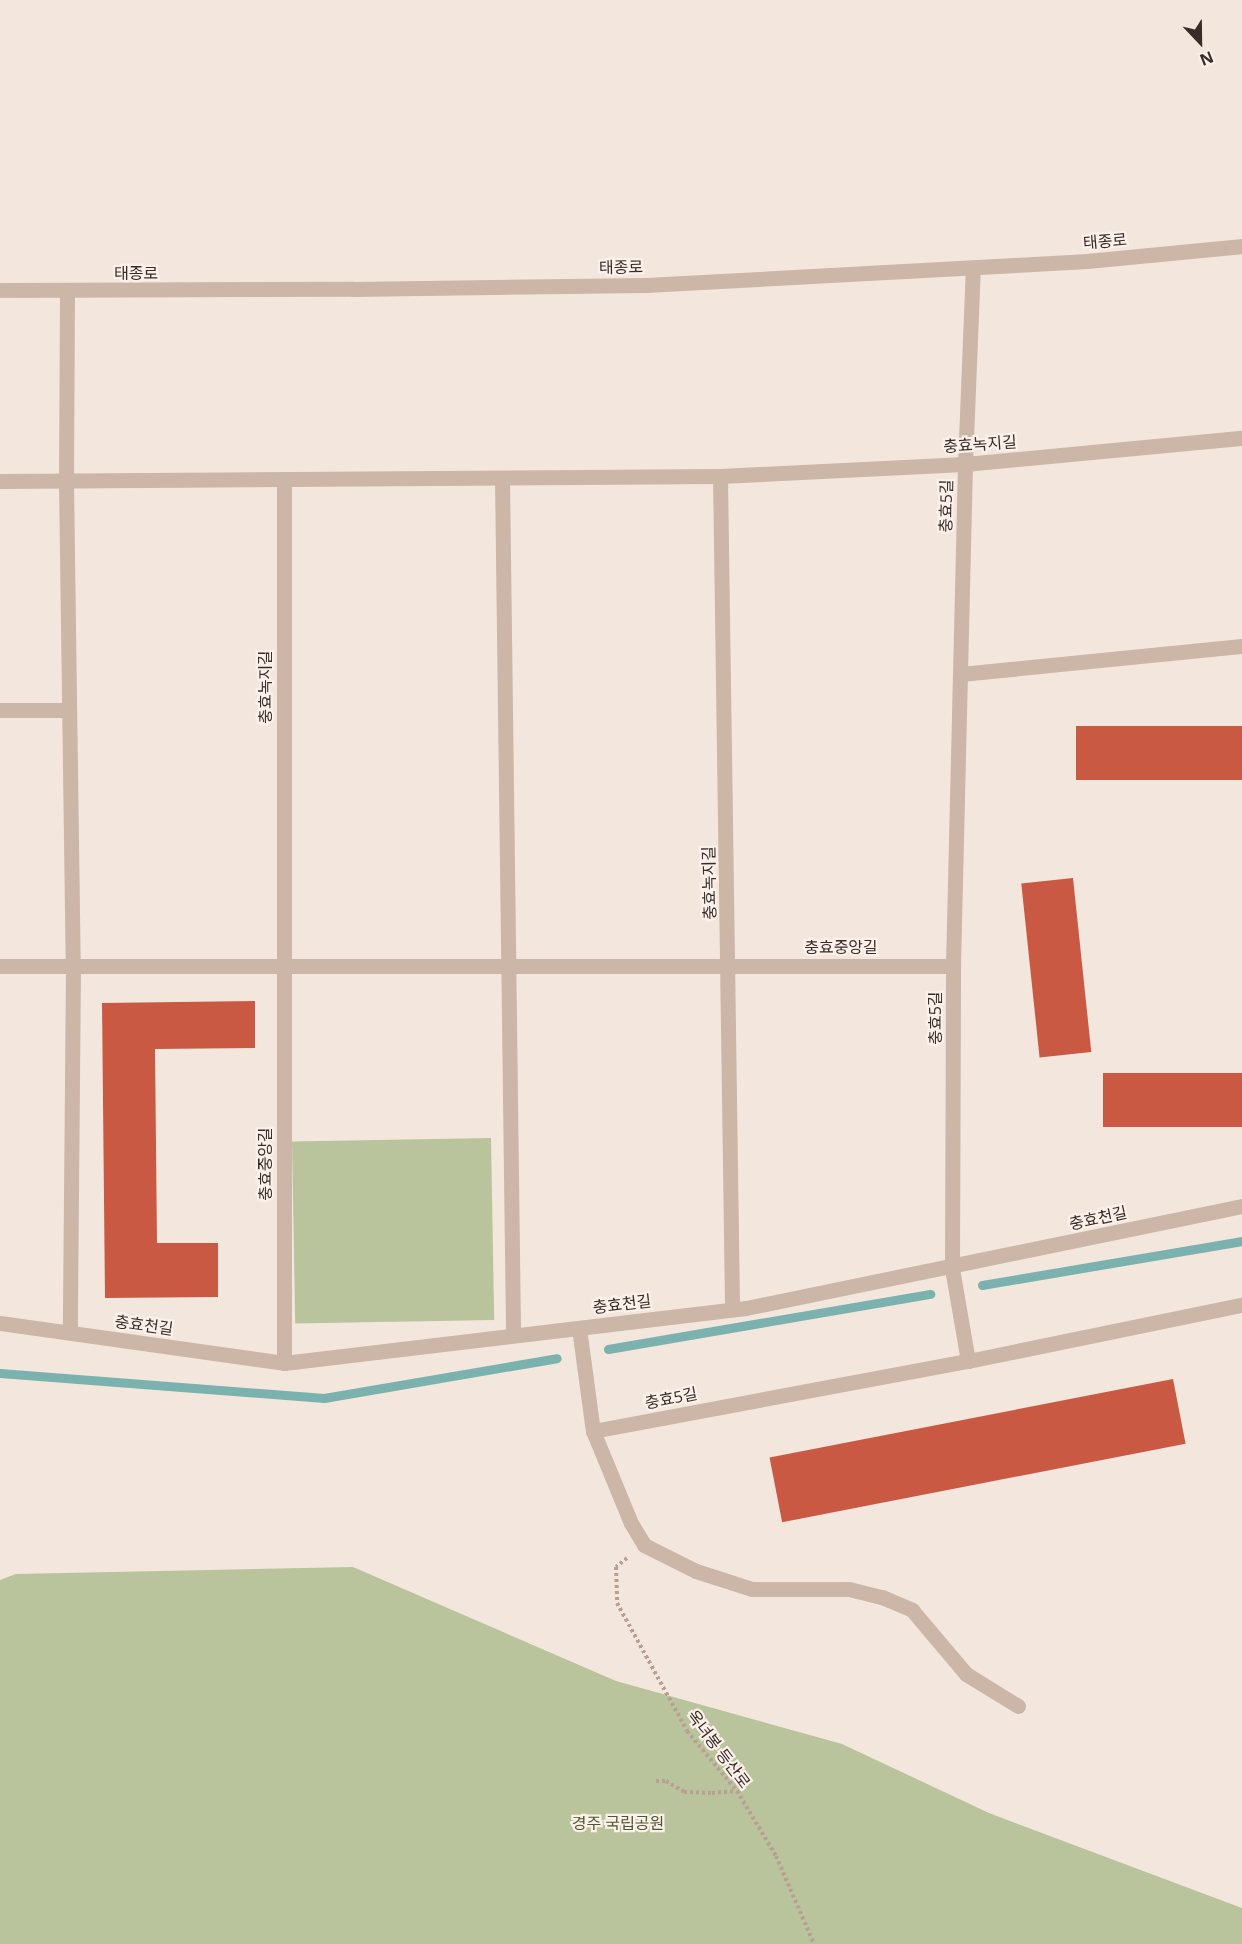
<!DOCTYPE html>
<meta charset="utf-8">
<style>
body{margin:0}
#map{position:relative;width:1242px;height:1944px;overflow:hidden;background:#f3e7dd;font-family:"Open Sans","Noto Sans KR",sans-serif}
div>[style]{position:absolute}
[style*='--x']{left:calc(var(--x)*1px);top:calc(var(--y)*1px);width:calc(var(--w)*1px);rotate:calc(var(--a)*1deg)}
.green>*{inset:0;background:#b9c39c;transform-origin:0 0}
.stream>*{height:9px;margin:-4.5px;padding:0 4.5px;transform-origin:4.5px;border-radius:4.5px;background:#7bb2af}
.building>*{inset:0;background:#ca5944;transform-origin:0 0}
.path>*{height:4px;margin-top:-2px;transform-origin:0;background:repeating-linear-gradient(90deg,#b89f92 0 3px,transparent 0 6px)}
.minor>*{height:15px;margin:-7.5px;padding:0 7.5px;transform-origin:7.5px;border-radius:7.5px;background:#ccb6a8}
.tertiary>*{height:15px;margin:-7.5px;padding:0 7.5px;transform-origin:7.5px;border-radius:7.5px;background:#ccb6a8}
span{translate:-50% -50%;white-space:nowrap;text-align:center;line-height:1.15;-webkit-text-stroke:4.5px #fbf1ea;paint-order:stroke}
.street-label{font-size:16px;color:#392c29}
.park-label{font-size:16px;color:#4b582b}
.north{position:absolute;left:1170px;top:12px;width:60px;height:60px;-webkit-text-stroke:4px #fbf1ea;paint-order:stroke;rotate:158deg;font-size:16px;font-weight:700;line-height:24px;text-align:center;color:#392c29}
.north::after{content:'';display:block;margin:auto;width:21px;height:27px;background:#392c29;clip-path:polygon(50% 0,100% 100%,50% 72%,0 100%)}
</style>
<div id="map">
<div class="green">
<div style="left:491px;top:1138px;width:182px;height:199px;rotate:89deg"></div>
<div style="clip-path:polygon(353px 1567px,616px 1681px,842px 1744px,989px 1813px,1242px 1908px,1242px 1944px,0 1944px,0 1580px,16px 1574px)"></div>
</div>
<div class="stream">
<div style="--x:982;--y:1285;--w:264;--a:-9.6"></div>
<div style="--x:608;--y:1349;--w:327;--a:-9.7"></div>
<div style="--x:0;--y:1373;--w:325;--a:4.4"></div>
<div style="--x:324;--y:1398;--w:236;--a:-9.7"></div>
</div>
<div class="building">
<div style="left:1242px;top:726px;width:54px;height:166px;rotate:90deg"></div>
<div style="left:1073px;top:878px;width:175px;height:52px;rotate:84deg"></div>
<div style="clip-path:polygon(255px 1001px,255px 1048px,155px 1049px,157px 1243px,218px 1243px,218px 1297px,105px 1298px,102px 1003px)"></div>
<div style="left:1242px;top:1073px;width:54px;height:139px;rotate:90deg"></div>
<div style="left:1173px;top:1379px;width:66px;height:411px;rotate:79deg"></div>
</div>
<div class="path">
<div style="--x:627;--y:1558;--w:14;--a:141"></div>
<div style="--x:616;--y:1567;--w:36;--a:88"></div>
<div style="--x:617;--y:1603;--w:146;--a:61.3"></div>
<div style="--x:687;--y:1731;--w:78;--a:50.2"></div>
<div style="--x:737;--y:1791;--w:76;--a:59"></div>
<div style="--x:776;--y:1856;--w:96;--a:66.6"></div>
<div style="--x:656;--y:1781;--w:10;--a:0"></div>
<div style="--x:666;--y:1781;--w:21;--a:31"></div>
<div style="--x:684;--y:1792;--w:28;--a:2"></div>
<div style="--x:712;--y:1793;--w:24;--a:-5"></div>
</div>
<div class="minor">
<div style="--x:67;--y:291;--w:191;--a:90.3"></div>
<div style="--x:66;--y:482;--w:484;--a:89.2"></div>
<div style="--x:73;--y:966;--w:366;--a:90.5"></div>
<div style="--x:720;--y:476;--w:833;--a:89.17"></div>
<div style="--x:502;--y:478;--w:857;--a:89.26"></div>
<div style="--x:0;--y:481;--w:720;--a:-0.4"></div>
<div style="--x:720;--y:476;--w:245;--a:-2.8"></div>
<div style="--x:965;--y:464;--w:278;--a:-5.4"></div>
<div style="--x:961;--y:674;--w:282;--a:-5.7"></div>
<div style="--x:0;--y:710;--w:69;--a:0"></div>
<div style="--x:0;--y:966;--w:953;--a:0"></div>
<div style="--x:579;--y:1328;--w:104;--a:82.3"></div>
<div style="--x:593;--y:1431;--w:100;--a:67.6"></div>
<div style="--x:631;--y:1523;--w:26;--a:59"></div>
<div style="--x:644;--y:1545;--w:58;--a:26.6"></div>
<div style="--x:696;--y:1571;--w:59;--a:17.8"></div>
<div style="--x:752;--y:1589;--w:97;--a:0"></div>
<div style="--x:849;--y:1589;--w:34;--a:14"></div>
<div style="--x:882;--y:1597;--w:33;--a:23"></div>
<div style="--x:912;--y:1610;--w:84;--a:49.8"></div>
<div style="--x:966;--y:1674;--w:61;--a:31.6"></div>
<div style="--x:968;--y:1361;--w:94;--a:-99.8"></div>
<div style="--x:952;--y:1268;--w:302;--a:-89.8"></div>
<div style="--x:953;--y:966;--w:502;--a:-88.63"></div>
<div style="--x:965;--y:464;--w:196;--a:-87.7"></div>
<div style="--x:284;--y:1363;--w:883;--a:-90"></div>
<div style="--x:593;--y:1431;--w:381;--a:-10.6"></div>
<div style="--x:968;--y:1361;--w:280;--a:-11.6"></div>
</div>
<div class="tertiary">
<div style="--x:0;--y:290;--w:353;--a:-0.2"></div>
<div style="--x:353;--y:289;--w:293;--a:-0.8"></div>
<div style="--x:646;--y:285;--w:442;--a:-3.1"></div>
<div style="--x:1087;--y:261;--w:156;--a:-5.5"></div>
<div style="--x:0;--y:1323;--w:287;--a:8"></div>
<div style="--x:284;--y:1363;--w:465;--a:-6.8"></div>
<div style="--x:746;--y:1308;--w:506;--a:-11.62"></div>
</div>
<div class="street-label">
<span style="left:1105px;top:241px;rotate:-5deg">태종로</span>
<span style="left:621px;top:267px;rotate:-1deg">태종로</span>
<span style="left:136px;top:273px">태종로</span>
<span style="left:980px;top:444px;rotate:-4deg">충효녹지길</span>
<span style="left:946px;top:506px;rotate:-89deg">충효5길</span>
<span style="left:265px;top:687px;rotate:-90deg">충효녹지길</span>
<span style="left:709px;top:883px;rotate:-91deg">충효녹지길</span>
<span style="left:841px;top:947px">충효중앙길</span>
<span style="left:935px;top:1018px;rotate:-90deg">충효5길</span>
<span style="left:265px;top:1164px;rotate:-90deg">충효중앙길</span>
<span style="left:1098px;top:1218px;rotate:-12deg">충효천길</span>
<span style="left:622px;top:1304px;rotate:-7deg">충효천길</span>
<span style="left:144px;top:1325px;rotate:8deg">충효천길</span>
<span style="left:671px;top:1398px;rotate:-11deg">충효5길</span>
<span style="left:719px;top:1749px;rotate:53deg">옥녀봉 등산로</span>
</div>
<div class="park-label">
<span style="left:618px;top:1823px">경주 국립공원</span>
</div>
<div class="north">N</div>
</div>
